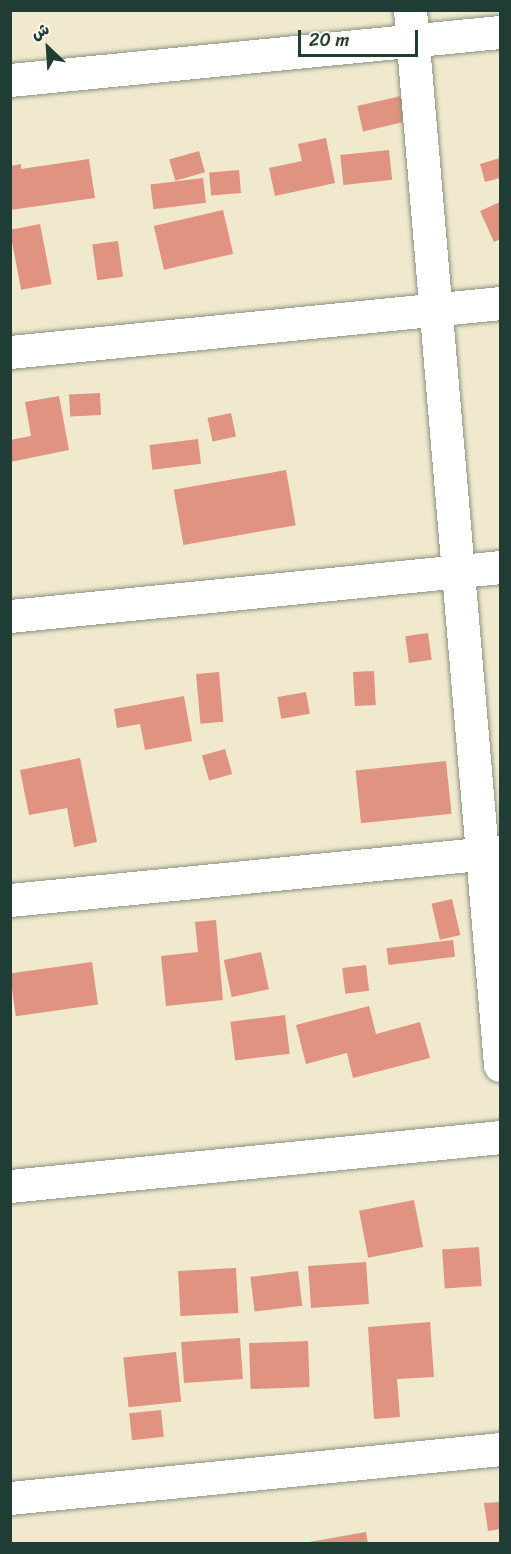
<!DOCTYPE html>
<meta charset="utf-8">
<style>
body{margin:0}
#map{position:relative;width:511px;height:1554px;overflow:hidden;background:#f0e9ce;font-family:Sriracha,"Playpen Sans Arabic",sans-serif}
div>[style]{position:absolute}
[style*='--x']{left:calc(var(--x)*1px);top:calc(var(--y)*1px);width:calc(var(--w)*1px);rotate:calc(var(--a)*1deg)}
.building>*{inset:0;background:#df9380;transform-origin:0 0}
.roads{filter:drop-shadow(0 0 2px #889381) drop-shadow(0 0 2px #889381)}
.minor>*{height:33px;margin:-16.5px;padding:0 16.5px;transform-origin:16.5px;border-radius:16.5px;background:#fff}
span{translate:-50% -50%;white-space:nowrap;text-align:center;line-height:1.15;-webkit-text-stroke:4.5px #fbf7ec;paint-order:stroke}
.frame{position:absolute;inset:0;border:12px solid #1f3d34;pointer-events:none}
.north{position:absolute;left:18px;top:18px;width:60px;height:60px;-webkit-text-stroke:4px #fbf7ec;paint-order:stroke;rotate:335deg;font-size:16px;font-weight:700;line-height:24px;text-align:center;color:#1f3d34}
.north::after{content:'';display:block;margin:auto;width:21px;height:27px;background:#1f3d34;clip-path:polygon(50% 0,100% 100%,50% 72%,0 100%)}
.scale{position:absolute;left:298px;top:30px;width:120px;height:27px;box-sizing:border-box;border:3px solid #1f3d34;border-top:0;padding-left:8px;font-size:18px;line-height:21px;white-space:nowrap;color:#1f3d34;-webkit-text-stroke:4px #fbf7ec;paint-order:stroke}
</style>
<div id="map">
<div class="building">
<div style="left:401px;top:96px;width:26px;height:45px;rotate:77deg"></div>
<div style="clip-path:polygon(326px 138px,335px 183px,275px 196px,269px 168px,302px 161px,298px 144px)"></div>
<div style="left:389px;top:150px;width:30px;height:49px;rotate:84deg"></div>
<div style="left:199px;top:151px;width:22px;height:31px;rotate:74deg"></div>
<div style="clip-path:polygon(500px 158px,500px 178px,485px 182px,480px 164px)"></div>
<div style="clip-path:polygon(89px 159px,95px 198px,10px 210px,10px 166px,21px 164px,21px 169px)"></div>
<div style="left:239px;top:170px;width:23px;height:30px;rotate:85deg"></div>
<div style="left:203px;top:178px;width:25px;height:53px;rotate:83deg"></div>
<div style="clip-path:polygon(500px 202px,500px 239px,494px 242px,480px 211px)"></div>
<div style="left:223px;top:210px;width:45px;height:71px;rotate:77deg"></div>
<div style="left:40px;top:224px;width:61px;height:31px;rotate:79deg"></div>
<div style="left:118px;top:241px;width:36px;height:26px;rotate:82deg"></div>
<div style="left:100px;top:393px;width:22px;height:31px;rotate:87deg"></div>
<div style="clip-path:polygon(59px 396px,69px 450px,10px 462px,10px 440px,31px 436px,25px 402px)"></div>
<div style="left:231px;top:413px;width:24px;height:24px;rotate:78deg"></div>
<div style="left:198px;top:439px;width:25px;height:49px;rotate:83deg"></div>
<div style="left:286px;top:470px;width:56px;height:114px;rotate:80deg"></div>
<div style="left:428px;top:633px;width:27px;height:23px;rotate:82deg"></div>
<div style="left:374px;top:671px;width:34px;height:21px;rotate:87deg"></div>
<div style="left:219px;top:672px;width:50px;height:23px;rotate:85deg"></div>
<div style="left:306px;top:692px;width:22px;height:29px;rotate:80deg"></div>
<div style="clip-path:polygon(184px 696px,192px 741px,145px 750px,140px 724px,117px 728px,114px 709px)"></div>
<div style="left:225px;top:749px;width:26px;height:24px;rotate:74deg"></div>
<div style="clip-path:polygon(80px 758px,97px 842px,74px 847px,67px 808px,29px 815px,20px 770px)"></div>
<div style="left:446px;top:761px;width:53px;height:91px;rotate:84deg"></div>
<div style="left:452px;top:899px;width:37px;height:21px;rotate:77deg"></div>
<div style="clip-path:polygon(216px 920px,223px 1000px,166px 1006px,161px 956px,198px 952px,195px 922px)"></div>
<div style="left:453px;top:940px;width:17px;height:67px;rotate:83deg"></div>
<div style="left:261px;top:952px;width:38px;height:38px;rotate:78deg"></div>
<div style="left:92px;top:962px;width:43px;height:83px;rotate:82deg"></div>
<div style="left:366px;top:965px;width:26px;height:24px;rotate:83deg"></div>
<div style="clip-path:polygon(369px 1006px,376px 1034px,420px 1022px,430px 1058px,353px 1078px,347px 1053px,306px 1064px,296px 1025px)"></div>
<div style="left:285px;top:1015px;width:39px;height:55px;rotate:83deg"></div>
<div style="left:414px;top:1200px;width:48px;height:56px;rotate:79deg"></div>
<div style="left:479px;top:1247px;width:39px;height:37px;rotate:86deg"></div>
<div style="left:366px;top:1262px;width:42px;height:58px;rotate:86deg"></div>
<div style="left:236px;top:1268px;width:45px;height:58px;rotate:87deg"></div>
<div style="left:298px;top:1271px;width:35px;height:48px;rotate:83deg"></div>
<div style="clip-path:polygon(430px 1322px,434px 1377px,397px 1379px,400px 1417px,374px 1419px,368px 1327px)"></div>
<div style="left:240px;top:1338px;width:41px;height:59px;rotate:86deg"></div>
<div style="left:308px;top:1341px;width:46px;height:59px;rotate:88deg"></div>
<div style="left:176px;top:1352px;width:50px;height:53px;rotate:84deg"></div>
<div style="left:161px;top:1410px;width:27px;height:32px;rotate:84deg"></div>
<div style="clip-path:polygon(500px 1502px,500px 1529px,488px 1531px,484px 1503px)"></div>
<div style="clip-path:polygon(366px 1532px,368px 1544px,309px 1544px,309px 1542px)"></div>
</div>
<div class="roads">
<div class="minor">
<div style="--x:410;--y:10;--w:1059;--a:85.12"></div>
<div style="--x:10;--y:80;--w:492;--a:-5.6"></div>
<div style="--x:10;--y:352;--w:492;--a:-5.7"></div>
<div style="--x:10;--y:616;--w:492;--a:-5.7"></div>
<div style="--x:10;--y:900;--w:492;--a:-5.6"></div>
<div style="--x:10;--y:1186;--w:492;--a:-5.7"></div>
<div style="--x:10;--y:1498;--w:492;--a:-5.7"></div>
</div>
</div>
<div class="frame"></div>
<div class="north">ش</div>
<div class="scale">20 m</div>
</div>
